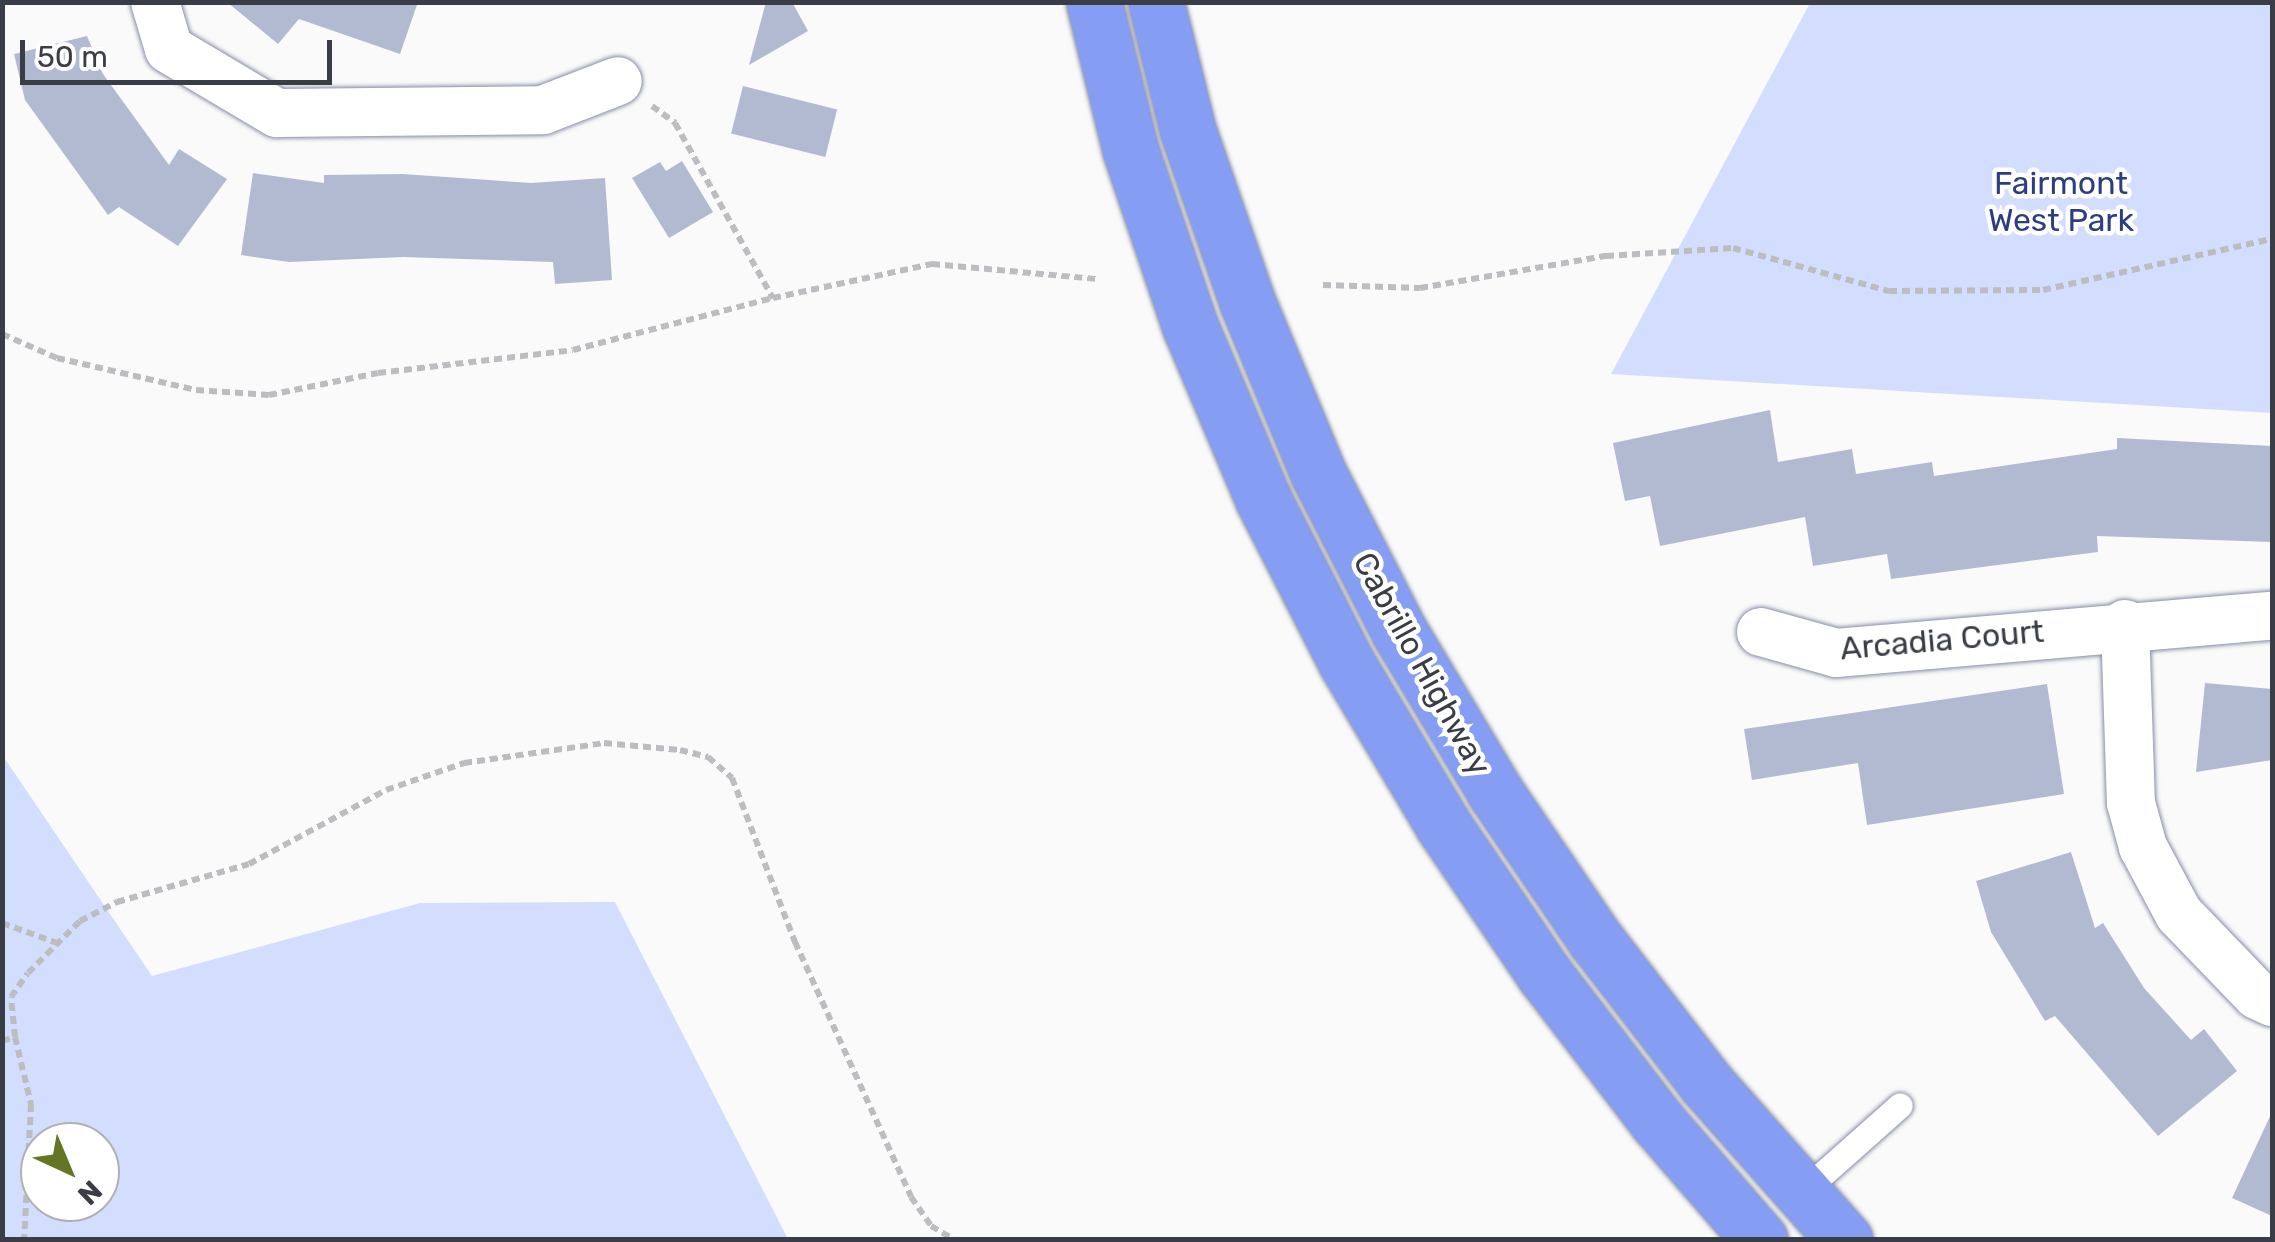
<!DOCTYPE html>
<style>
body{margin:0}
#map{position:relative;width:2275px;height:1242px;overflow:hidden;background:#fafafa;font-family:Rubik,sans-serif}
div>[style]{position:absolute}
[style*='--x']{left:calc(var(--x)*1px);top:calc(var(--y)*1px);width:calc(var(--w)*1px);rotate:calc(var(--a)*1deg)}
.green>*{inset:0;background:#d3defe}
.building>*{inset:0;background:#b2bad2;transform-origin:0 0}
.path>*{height:6px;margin-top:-3px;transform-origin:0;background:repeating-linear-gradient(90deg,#bcbdc0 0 8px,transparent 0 13px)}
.roads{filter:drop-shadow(0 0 2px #878ea5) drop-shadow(0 0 2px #878ea5)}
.service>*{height:25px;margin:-12.5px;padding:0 12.5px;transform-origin:12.5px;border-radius:12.5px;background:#fff}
.minor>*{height:48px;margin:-24px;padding:0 24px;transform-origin:24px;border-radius:24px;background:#fff}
.motorway>*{height:55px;margin:-27.5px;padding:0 27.5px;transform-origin:27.5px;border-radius:27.5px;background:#859df3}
span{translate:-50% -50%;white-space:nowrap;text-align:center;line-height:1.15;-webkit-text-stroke:9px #fff;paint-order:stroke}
.park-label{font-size:32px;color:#2e3d7f}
.street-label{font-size:32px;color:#393d46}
.frame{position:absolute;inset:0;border:5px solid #393d46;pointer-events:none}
.north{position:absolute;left:20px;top:1122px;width:100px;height:100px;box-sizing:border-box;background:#fff;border:2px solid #b0b1b5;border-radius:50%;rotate:136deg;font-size:28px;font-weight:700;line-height:40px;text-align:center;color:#393d46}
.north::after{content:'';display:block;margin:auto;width:35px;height:45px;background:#647524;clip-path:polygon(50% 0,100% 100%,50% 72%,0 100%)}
.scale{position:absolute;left:20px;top:40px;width:312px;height:45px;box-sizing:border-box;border:5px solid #393d46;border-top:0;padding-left:12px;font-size:30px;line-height:35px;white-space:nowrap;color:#393d46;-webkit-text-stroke:8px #fff;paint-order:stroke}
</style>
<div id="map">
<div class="green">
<div style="clip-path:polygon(1810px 3px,2272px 3px,2272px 413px,1611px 374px)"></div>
<div style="clip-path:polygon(evenodd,3px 756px,152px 976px,420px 903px,615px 902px,788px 1239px,3px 1239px,3px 756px,40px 1142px,100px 1142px,100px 1202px,40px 1202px,40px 1142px)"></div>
</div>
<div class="building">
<div style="clip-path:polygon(227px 2px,418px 2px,400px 54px,299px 19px,278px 44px)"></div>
<div style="clip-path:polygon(766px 2px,792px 2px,808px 31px,749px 65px)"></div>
<div style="clip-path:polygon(87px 36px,103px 74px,169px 165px,179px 149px,227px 179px,178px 246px,119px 207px,108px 215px,25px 100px,14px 54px)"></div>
<div style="left:743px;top:86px;width:97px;height:49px;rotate:14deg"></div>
<div style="clip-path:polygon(682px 161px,713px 212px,669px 238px,632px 178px,660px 162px,666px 171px)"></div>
<div style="clip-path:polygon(253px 173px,324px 183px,324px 175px,403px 174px,531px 183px,605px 178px,612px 280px,555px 284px,553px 262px,403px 257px,289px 262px,241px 255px)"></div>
<div style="clip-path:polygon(1770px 410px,1778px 462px,1852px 449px,1856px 474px,1932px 462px,1934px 476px,2117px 449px,2117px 438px,2272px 446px,2272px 542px,2097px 536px,2098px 552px,1891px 579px,1887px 554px,1813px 566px,1805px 517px,1660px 546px,1650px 496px,1625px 501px,1613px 443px)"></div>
<div style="clip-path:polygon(2205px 683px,2272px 689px,2272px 760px,2196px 772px)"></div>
<div style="clip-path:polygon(2047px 684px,2064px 794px,1867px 825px,1858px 763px,1752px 780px,1744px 729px)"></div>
<div style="clip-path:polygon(2071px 852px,2095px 928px,2103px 923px,2144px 988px,2191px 1040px,2204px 1029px,2237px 1071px,2158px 1136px,2055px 1016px,2045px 1021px,1991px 932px,1976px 881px)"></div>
<div style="clip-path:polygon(2272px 1112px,2272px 1216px,2232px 1198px)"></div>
</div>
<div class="path">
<div style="--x:652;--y:106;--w:29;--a:36"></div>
<div style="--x:675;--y:123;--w:201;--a:60.8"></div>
<div style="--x:773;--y:298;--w:163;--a:-12.1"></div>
<div style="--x:932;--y:264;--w:167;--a:5.2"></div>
<div style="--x:1323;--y:285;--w:97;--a:1.8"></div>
<div style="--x:1420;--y:288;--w:189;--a:-9.8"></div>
<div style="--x:1606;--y:256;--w:127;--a:-3.6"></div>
<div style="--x:1733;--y:248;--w:162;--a:15.4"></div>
<div style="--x:1889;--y:291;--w:154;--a:-0.4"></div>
<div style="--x:2043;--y:290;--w:235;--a:-12.6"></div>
<div style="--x:2;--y:334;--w:60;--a:23.6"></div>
<div style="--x:57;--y:358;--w:143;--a:13"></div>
<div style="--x:196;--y:390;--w:73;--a:3.9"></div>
<div style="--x:269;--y:395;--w:111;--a:-11.4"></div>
<div style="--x:378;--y:373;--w:196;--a:-6.7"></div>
<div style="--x:573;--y:350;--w:207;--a:-14.6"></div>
<div style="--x:2;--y:923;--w:59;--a:20"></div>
<div style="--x:15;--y:1037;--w:40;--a:-95.7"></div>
<div style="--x:11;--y:997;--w:29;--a:-55"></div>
<div style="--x:28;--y:973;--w:74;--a:-45"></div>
<div style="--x:80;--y:921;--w:42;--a:-27.2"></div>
<div style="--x:117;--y:902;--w:137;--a:-16.1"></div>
<div style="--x:249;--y:864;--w:156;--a:-28.4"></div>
<div style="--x:386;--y:790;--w:83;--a:-19.1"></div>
<div style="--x:464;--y:763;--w:141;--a:-8.1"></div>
<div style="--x:604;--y:743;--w:76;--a:5.3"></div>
<div style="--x:680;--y:750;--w:29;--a:14"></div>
<div style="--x:708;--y:757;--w:32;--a:41"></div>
<div style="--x:732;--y:778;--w:176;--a:69"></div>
<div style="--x:795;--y:942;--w:280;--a:65.5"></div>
<div style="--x:911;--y:1197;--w:35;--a:55"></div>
<div style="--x:931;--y:1226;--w:28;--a:30"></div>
<div style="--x:2;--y:1041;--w:14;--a:-17"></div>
<div style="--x:15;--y:1037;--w:69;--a:76.6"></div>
<div style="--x:31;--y:1104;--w:136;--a:92.9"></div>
</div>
<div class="roads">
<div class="service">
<div style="--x:1801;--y:1193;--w:132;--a:-41.6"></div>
</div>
<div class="minor">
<div style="--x:155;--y:2;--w:49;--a:73.4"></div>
<div style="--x:169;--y:49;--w:126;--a:30.7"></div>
<div style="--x:277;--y:113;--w:266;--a:-0.6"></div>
<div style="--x:543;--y:110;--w:80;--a:-21.1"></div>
<div style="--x:2125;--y:624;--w:179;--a:88.1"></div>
<div style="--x:2131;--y:803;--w:46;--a:74.7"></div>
<div style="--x:2143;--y:847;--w:76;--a:61.8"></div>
<div style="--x:2179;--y:914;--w:112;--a:46.1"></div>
<div style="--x:2257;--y:995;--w:17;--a:25"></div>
<div style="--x:1761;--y:632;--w:78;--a:15.6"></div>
<div style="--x:1836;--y:653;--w:438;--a:-4.9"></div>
</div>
<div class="motorway">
<div style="--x:1094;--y:2;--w:151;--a:76.2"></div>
<div style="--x:1130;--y:149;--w:187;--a:71.3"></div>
<div style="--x:1190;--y:326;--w:188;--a:67.1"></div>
<div style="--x:1263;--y:499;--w:183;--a:63"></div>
<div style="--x:1346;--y:662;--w:190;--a:59.2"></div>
<div style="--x:1443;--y:825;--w:181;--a:55.8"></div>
<div style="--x:1545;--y:975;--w:184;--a:52.5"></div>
<div style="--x:1657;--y:1121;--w:157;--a:49.1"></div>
<div style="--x:1156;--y:2;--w:133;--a:76.1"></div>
<div style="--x:1188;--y:131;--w:183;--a:70.9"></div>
<div style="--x:1248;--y:304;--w:183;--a:67.5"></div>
<div style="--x:1318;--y:473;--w:180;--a:62.9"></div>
<div style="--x:1400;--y:633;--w:185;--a:59.1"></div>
<div style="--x:1495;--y:792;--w:178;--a:55.8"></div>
<div style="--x:1595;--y:939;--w:180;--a:52.4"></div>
<div style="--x:1705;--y:1082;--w:211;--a:48.5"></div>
</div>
</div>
<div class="park-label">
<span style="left:2061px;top:202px">Fairmont<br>West Park</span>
</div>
<div class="street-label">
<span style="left:1942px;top:640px;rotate:-5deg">Arcadia Court</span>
<span style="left:1422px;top:664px;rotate:61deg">Cabrillo Highway</span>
</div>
<div class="frame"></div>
<div class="north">N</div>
<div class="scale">50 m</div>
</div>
